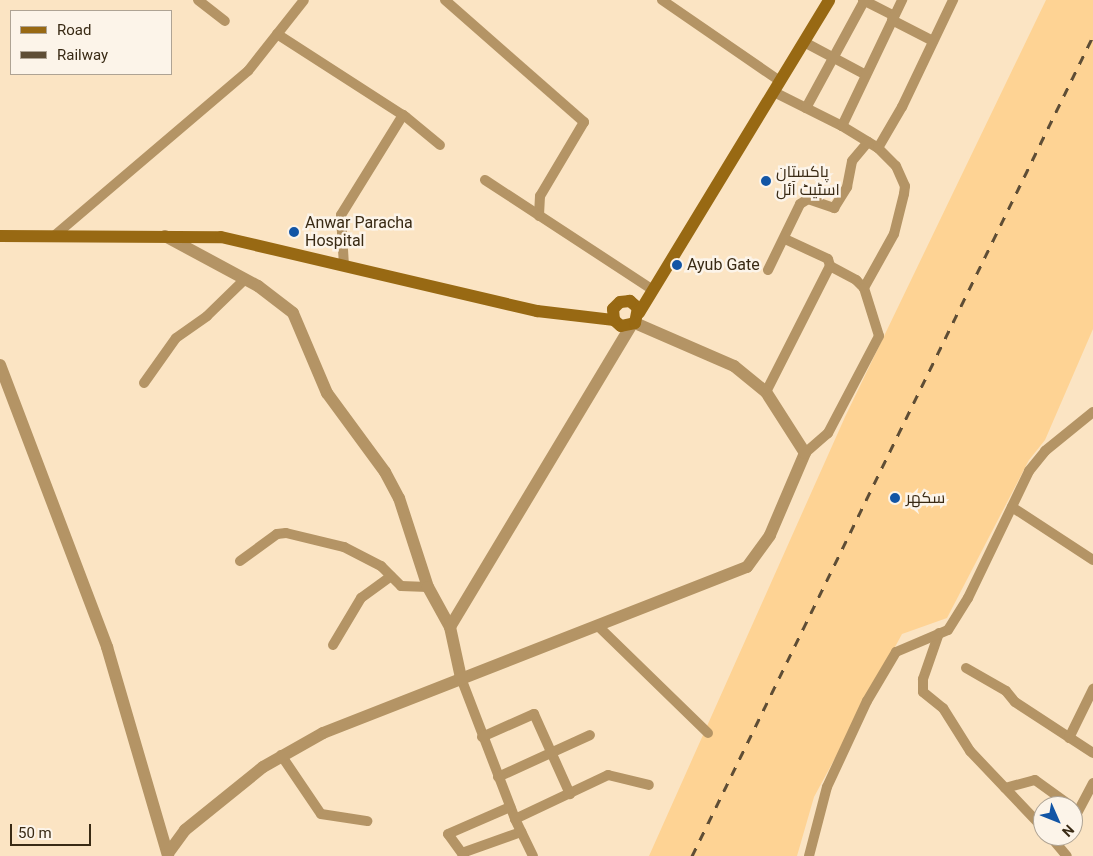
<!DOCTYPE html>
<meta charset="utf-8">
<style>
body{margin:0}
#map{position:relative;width:1093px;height:856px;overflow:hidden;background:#fbe4c3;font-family:Roboto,Cairo,sans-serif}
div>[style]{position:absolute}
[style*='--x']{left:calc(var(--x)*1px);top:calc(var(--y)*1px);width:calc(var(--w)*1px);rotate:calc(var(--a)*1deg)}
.built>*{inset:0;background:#fed394}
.minor>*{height:10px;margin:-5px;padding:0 5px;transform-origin:5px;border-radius:5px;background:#b49465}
.tertiary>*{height:12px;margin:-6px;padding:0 6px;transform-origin:6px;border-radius:6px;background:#b49465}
.secondary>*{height:12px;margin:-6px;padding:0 6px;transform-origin:6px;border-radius:6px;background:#986913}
.rail>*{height:3px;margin-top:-1.5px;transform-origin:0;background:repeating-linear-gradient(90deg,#5e4d35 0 9px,transparent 0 18px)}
.dots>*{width:14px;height:14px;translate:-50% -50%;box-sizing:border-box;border:2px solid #fcf4e9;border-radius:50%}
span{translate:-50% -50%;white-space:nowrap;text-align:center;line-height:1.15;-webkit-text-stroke:5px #fcf4e9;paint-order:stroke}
.poi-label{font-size:16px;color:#392a14}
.left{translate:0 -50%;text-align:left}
.legend{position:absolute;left:10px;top:10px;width:162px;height:65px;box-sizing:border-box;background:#fcf4e9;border:1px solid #aea394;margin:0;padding:6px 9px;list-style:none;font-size:15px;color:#392a14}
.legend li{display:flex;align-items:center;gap:10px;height:25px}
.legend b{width:25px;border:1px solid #aea394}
.north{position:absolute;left:1033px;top:796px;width:50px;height:50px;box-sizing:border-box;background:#fcf4e9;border:1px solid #aea394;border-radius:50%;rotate:134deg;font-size:14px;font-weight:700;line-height:20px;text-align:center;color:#392a14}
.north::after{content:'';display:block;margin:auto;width:18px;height:22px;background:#1255a5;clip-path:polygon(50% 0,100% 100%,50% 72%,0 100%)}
.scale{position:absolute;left:10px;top:824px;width:81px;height:22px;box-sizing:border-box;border:2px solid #392a14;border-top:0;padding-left:6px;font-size:15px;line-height:18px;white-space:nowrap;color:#392a14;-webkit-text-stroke:4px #fcf4e9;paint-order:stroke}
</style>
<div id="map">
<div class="built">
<div style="clip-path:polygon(1046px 0,1093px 0,1093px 329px,1045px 440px,1029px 460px,947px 618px,902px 634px,814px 797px,797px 856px,649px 856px,845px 417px)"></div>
</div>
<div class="minor">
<div style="--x:198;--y:0;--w:34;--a:38"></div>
<div style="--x:445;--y:0;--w:185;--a:41.3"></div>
<div style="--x:584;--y:122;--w:86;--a:120.7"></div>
<div style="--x:540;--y:196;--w:20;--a:93"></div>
<div style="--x:662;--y:0;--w:143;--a:34.5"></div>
<div style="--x:863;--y:0;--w:35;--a:27"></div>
<div style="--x:892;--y:20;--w:46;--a:27.1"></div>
<div style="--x:277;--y:34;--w:153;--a:32.8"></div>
<div style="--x:406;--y:117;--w:44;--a:39.5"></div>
<div style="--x:804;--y:42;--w:70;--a:28"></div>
<div style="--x:774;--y:92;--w:76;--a:26.6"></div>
<div style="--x:842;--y:126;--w:42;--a:31.4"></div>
<div style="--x:878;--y:148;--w:25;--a:45"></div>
<div style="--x:896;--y:166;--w:22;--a:66"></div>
<div style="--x:905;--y:186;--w:8;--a:97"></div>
<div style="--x:904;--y:194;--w:41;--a:104"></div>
<div style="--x:894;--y:234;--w:62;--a:119.1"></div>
<div style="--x:806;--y:108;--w:122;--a:-61.5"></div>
<div style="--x:842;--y:126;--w:140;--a:-64.5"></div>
<div style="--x:878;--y:148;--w:48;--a:-59.7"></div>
<div style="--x:902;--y:107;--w:119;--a:-64.5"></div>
<div style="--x:485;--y:180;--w:201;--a:33.2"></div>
<div style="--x:54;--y:236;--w:255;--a:-40.4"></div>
<div style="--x:248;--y:71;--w:90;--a:-51.7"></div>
<div style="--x:785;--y:239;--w:47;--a:24.9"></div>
<div style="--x:828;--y:259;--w:7;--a:74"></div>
<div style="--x:830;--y:266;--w:30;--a:28"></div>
<div style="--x:856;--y:280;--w:11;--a:45"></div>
<div style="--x:864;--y:288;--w:50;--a:72.6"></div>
<div style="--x:879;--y:336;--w:110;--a:117.7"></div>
<div style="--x:828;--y:433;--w:30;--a:139"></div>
<div style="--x:344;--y:266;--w:51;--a:-93.4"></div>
<div style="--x:341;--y:215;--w:118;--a:-58.2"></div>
<div style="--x:768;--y:270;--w:73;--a:-64.1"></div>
<div style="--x:800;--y:204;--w:9;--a:-32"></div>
<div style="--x:808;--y:199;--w:28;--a:19"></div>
<div style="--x:834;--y:208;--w:25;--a:-58"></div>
<div style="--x:847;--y:187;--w:26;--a:-79"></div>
<div style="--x:852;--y:161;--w:25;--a:-50"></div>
<div style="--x:144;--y:383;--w:55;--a:-54.6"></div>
<div style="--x:176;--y:338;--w:38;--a:-35"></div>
<div style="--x:207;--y:316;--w:53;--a:-44.2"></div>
<div style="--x:766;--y:392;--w:141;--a:-63.1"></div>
<div style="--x:1012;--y:507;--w:97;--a:33.2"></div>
<div style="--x:240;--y:561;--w:46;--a:-36.1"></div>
<div style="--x:277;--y:534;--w:9;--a:-6"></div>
<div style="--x:286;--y:533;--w:60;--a:13.6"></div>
<div style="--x:344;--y:547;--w:42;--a:27.2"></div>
<div style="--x:381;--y:566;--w:28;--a:45"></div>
<div style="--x:401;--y:586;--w:27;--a:2"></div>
<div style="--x:599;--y:627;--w:152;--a:44.2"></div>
<div style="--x:939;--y:633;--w:49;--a:109.2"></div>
<div style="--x:923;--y:679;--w:13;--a:90"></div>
<div style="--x:923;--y:692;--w:26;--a:39"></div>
<div style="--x:943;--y:708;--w:51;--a:57.9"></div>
<div style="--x:970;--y:751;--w:106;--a:46.5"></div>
<div style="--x:333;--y:645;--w:55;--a:-59.2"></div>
<div style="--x:361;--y:598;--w:37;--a:-36"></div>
<div style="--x:966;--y:668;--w:46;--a:29.9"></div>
<div style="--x:1006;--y:691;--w:14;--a:51"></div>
<div style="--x:1015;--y:702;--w:93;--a:33.2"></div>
<div style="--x:461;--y:678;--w:151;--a:69"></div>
<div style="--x:515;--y:819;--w:41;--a:64.1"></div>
<div style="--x:482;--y:737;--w:57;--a:-23.9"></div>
<div style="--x:534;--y:714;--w:88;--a:65.8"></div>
<div style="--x:1069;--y:738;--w:55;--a:-63.9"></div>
<div style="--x:281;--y:755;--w:71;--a:55.9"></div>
<div style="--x:321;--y:814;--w:47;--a:8.7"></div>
<div style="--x:498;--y:777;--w:101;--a:-24.5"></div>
<div style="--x:1005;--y:788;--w:31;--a:-15"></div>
<div style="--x:1035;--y:780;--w:44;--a:35.8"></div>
<div style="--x:515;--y:819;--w:103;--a:-25.3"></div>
<div style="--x:608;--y:775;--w:42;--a:13.7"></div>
<div style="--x:1073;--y:821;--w:43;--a:-62.2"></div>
<div style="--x:1050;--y:836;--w:26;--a:50"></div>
<div style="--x:462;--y:853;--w:63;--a:-19.6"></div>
<div style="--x:464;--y:856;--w:27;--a:-126"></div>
<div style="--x:448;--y:834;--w:68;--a:-23.5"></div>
<div style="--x:809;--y:856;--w:71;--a:-75.4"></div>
<div style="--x:827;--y:787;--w:95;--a:-65.1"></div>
<div style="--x:867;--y:701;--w:57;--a:-59.4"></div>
<div style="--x:896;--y:652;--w:56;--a:-22.9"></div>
<div style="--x:948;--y:630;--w:38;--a:-58"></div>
<div style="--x:968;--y:598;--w:141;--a:-64.3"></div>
<div style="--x:1029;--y:471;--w:26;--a:-51"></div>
<div style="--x:1045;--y:451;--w:62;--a:-39.1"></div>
</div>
<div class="tertiary">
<div style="--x:165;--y:236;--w:106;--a:28.3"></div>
<div style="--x:258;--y:286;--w:44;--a:37.6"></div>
<div style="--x:293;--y:313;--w:87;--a:67"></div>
<div style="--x:327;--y:393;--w:98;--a:53.7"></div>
<div style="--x:385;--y:472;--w:30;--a:62"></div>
<div style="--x:399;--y:498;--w:94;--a:72"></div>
<div style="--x:428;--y:587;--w:46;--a:61.2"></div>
<div style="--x:450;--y:627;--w:52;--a:77.8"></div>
<div style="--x:0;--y:365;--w:302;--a:69.2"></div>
<div style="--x:107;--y:647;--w:218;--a:73.7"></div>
<div style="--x:450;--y:627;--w:351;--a:-59"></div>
<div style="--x:169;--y:852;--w:27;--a:-54"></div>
<div style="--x:185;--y:830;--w:100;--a:-38.9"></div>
<div style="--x:263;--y:767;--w:69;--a:-29.5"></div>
<div style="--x:323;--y:733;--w:455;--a:-21.4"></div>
<div style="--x:747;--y:567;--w:39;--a:-54"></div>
<div style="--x:770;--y:535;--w:89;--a:-66.9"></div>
<div style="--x:805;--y:453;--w:72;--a:-122.6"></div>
<div style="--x:766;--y:392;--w:41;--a:-140.9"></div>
<div style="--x:734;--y:366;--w:108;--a:-156.5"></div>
</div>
<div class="secondary">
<div style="--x:0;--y:236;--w:221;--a:0.3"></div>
<div style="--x:221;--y:237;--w:325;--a:13.2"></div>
<div style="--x:537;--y:311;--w:78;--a:6.7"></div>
<div style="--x:614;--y:320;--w:9;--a:41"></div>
<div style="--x:621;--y:326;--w:14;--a:-12"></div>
<div style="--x:635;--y:323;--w:15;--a:-79"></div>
<div style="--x:638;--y:308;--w:11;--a:-139"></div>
<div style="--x:630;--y:301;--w:10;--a:174"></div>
<div style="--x:620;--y:302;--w:10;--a:135"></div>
<div style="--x:613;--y:309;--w:11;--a:85"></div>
<div style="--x:639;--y:313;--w:366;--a:-58.7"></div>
</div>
<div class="rail">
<div style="--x:692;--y:856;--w:913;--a:-63.94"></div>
</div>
<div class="dots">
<div style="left:766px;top:181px;background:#1255a5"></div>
<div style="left:294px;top:232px;background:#1255a5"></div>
<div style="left:677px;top:265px;background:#1255a5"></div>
<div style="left:895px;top:498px;background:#1255a5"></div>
</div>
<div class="poi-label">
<span class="left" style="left:776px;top:181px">پاکستان<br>اسٹیٹ آئل</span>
<span class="left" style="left:305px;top:232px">Anwar Paracha<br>Hospital</span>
<span class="left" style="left:687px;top:265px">Ayub Gate</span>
<span class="left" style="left:906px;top:498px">سكهر</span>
</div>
<ul class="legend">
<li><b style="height:6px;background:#986913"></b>Road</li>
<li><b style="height:6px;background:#5e4d35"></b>Railway</li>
</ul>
<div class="north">N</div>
<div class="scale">50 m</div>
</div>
